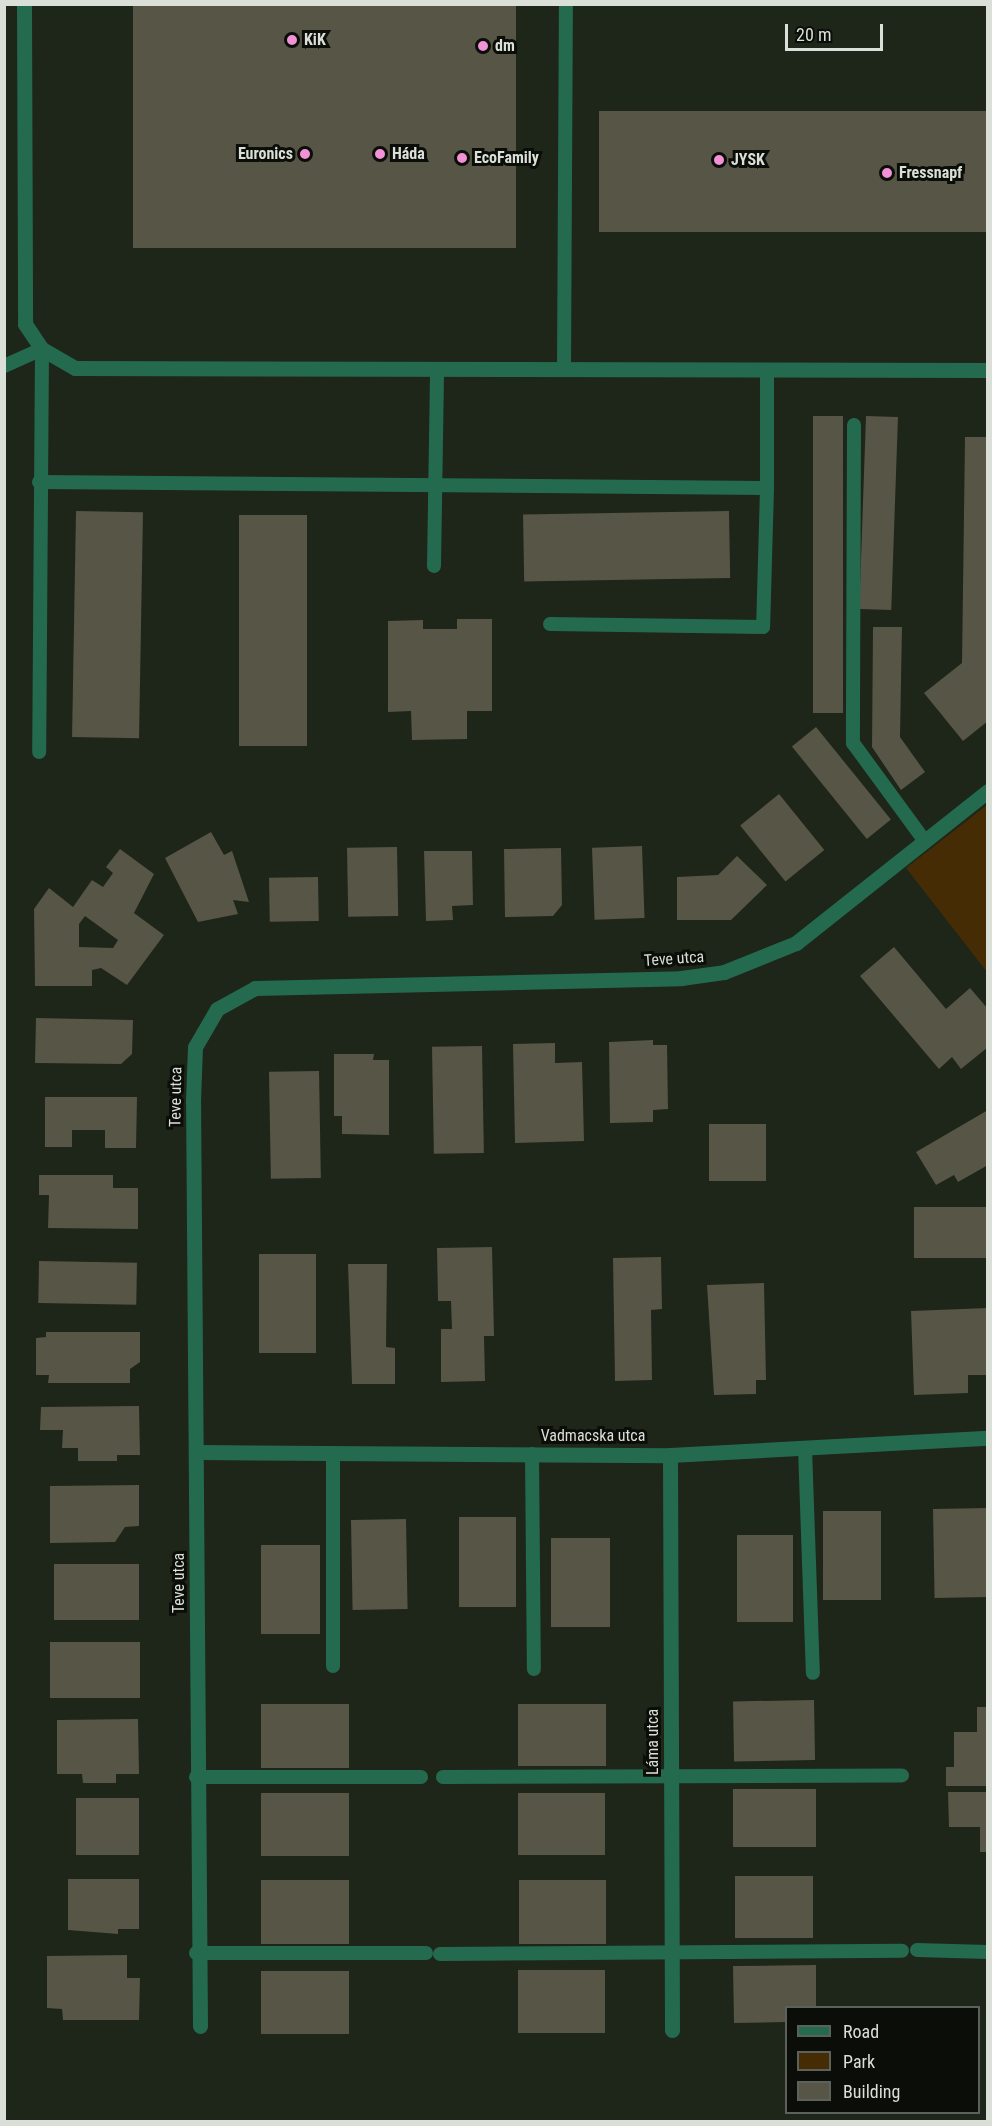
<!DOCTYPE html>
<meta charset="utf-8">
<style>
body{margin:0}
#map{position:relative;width:992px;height:2126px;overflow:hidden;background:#1e2519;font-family:"Roboto Condensed",sans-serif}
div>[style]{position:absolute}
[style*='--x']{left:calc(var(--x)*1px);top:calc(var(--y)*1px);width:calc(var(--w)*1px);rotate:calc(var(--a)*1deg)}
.green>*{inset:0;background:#462c04}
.building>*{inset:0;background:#575545;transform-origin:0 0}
.service>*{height:14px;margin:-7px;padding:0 7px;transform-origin:7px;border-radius:7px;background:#246a4f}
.minor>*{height:15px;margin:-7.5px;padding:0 7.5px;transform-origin:7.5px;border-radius:7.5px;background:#246a4f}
.dots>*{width:16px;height:16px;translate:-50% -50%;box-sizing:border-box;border:3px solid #0a0d08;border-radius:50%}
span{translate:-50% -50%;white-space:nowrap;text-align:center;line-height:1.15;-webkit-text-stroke:6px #0a0d08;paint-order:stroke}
.poi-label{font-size:16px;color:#dadfd7;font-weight:700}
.left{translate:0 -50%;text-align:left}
.right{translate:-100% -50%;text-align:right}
.street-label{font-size:16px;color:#dadfd7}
.frame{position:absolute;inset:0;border:6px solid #dadfd7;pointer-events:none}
.legend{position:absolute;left:785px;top:2006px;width:195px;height:108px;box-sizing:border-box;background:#0a0d08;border:2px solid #5d615b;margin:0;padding:8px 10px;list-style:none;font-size:18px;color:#dadfd7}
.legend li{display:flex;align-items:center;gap:12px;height:30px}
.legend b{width:30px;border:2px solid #5d615b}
.scale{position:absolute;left:785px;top:24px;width:98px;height:27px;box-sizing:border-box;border:3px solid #dadfd7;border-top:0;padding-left:8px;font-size:18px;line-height:21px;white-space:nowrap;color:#dadfd7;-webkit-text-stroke:4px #0a0d08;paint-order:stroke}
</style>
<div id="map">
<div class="green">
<div style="clip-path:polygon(987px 805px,987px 972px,906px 868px)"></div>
</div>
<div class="building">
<div style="left:133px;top:4px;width:383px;height:244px"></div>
<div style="left:988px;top:111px;width:121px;height:389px;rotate:90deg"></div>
<div style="left:813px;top:416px;width:30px;height:297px"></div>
<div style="left:866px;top:416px;width:32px;height:193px;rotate:2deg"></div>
<div style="clip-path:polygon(965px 437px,988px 437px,988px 721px,963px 741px,924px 693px,962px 663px)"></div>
<div style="left:76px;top:511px;width:67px;height:226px;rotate:1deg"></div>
<div style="left:729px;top:511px;width:67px;height:206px;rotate:89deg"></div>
<div style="left:239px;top:515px;width:68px;height:231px"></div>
<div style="clip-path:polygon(457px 619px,492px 619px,492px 711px,467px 711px,467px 739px,412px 740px,411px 711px,388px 712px,388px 621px,423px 620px,423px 629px,457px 629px)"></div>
<div style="clip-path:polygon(873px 627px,902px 627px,900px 737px,925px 772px,901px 790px,872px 747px)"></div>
<div style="left:816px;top:727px;width:119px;height:31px;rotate:51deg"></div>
<div style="left:779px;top:794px;width:72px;height:50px;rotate:51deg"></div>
<div style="clip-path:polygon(211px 832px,224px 855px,232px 851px,249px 902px,233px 900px,238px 914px,198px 922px,165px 858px)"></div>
<div style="left:642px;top:846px;width:72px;height:50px;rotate:88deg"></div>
<div style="left:397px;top:847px;width:69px;height:50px;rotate:89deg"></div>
<div style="clip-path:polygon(561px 848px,562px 905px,553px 916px,505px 917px,504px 849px)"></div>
<div style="clip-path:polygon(evenodd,120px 849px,154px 874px,134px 913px,164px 935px,127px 985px,101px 968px,92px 970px,92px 986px,35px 986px,34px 909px,49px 888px,73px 907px,92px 880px,103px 887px,113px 873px,106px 867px,120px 849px,85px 916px,118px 940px,113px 948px,79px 947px,79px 924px,85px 916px)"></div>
<div style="clip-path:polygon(424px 851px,472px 851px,473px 905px,452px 906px,453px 920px,426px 921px)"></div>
<div style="clip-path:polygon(737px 856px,767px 885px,731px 920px,677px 920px,677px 877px,718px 875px)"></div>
<div style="left:318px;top:877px;width:44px;height:49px;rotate:89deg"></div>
<div style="clip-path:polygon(894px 947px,946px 1009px,970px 988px,988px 1009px,988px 1047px,961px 1069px,952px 1057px,939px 1069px,860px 976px)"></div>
<div style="clip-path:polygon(36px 1018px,133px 1020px,132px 1054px,121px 1064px,35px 1063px)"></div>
<div style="clip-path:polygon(653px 1040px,653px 1045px,667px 1045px,668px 1109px,653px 1110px,653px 1122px,610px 1123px,609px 1042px)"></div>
<div style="clip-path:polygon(555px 1043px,555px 1063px,582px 1062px,584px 1141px,515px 1143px,513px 1044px)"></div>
<div style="left:482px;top:1046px;width:107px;height:50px;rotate:89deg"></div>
<div style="clip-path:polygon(334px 1054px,374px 1054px,373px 1060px,389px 1060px,389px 1135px,342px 1134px,342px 1116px,334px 1116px)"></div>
<div style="left:319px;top:1071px;width:107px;height:50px;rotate:89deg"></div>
<div style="clip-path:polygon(45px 1097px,137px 1097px,136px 1148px,105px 1148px,105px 1130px,72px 1130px,72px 1147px,45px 1147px)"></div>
<div style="clip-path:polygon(988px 1110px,988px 1165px,958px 1182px,954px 1175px,936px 1185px,916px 1152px)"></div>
<div style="left:709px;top:1124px;width:57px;height:57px"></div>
<div style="clip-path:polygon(39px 1175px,113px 1175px,113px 1188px,138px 1188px,138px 1229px,48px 1228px,49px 1195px,39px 1195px)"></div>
<div style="left:988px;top:1207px;width:51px;height:74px;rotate:90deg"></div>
<div style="clip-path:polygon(492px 1247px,494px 1336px,484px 1336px,485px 1381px,441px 1382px,441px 1329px,452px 1329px,451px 1301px,438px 1301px,437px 1248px)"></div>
<div style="left:259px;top:1254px;width:57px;height:99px"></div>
<div style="clip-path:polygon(661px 1257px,662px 1309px,651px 1310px,652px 1380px,615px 1381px,613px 1258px)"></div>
<div style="left:39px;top:1261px;width:98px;height:42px;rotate:1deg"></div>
<div style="clip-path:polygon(348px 1264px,387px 1264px,386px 1347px,395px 1348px,395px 1384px,352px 1384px)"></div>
<div style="clip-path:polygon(764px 1283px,766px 1380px,756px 1380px,756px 1394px,714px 1395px,707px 1285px)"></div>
<div style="clip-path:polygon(988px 1308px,988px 1375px,968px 1375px,968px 1393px,914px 1395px,911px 1311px)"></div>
<div style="clip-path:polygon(46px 1332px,140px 1332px,140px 1362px,130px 1369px,130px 1383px,48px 1383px,49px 1375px,36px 1375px,36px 1338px,46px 1337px)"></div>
<div style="clip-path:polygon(139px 1406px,140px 1455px,117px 1455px,117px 1461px,78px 1461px,78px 1448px,62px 1448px,63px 1430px,40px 1430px,41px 1407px)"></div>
<div style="clip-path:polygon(139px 1485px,139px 1526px,125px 1527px,115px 1542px,50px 1543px,50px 1486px)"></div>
<div style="left:987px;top:1508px;width:89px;height:54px;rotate:89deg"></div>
<div style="left:823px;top:1511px;width:58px;height:89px"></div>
<div style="left:459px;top:1517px;width:57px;height:90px"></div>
<div style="left:406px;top:1519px;width:90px;height:55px;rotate:89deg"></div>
<div style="left:793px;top:1535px;width:87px;height:56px;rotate:90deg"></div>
<div style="left:551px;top:1538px;width:59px;height:89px"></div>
<div style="left:320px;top:1545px;width:89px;height:59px;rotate:90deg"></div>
<div style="left:54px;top:1564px;width:85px;height:56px"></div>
<div style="left:140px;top:1642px;width:56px;height:90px;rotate:90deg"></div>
<div style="left:814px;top:1700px;width:60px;height:81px;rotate:89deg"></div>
<div style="left:261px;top:1704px;width:88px;height:64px"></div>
<div style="left:606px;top:1704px;width:62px;height:88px;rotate:90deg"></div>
<div style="clip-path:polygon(977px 1707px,988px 1707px,988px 1786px,946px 1786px,946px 1767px,954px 1767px,954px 1732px,977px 1732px)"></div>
<div style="clip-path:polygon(138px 1719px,139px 1774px,116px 1774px,116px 1783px,83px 1783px,82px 1774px,57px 1774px,57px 1720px)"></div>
<div style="left:733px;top:1789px;width:83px;height:58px"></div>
<div style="clip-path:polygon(948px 1792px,988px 1792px,988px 1852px,980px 1852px,980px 1827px,949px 1827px)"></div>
<div style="left:349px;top:1793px;width:63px;height:88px;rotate:90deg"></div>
<div style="left:518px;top:1793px;width:87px;height:62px"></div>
<div style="left:139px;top:1798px;width:57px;height:63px;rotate:90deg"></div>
<div style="left:813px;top:1876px;width:62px;height:78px;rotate:90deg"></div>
<div style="clip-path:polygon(68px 1879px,139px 1879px,139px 1929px,118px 1929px,118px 1934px,68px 1930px)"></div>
<div style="left:349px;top:1880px;width:64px;height:88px;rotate:90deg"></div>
<div style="left:606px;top:1880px;width:64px;height:87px;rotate:90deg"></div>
<div style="clip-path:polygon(127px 1955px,127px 1978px,140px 1978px,139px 2020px,63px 2020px,62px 2009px,47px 2008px,47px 1956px)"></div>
<div style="clip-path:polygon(816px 1965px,816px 2008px,786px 2008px,786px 2022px,734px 2023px,733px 1966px)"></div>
<div style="left:518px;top:1970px;width:87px;height:63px"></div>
<div style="left:261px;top:1971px;width:88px;height:63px"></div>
</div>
<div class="service">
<div style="--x:4;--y:366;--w:42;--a:-24.1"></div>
<div style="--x:42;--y:349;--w:403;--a:90.4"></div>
<div style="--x:564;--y:370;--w:366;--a:-89.7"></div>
<div style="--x:767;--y:370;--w:118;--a:90"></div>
<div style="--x:854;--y:425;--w:318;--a:90.2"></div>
<div style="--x:853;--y:743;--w:120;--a:53.8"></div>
<div style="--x:39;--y:482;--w:728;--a:0.47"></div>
<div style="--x:767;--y:488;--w:139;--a:91.6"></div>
<div style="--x:763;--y:627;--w:213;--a:-179.2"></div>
<div style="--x:434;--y:566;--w:195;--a:-89.1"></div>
<div style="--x:805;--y:1448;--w:225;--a:88"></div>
<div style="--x:333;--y:1453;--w:213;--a:90"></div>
<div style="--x:532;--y:1454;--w:215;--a:89.5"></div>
<div style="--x:196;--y:1777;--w:225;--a:0"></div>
<div style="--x:443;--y:1777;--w:459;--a:-0.2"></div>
<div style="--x:917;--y:1950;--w:71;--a:1.6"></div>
<div style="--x:196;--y:1953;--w:230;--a:0"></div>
<div style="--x:440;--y:1954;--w:462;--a:-0.4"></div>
</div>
<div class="minor">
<div style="--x:24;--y:4;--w:320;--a:89.8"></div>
<div style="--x:25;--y:324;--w:30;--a:56"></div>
<div style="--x:42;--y:349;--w:38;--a:30"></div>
<div style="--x:75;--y:368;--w:913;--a:0.13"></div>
<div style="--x:198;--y:1452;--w:472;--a:0.4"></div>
<div style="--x:670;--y:1455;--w:318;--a:-3.1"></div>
<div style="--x:670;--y:1455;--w:575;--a:89.8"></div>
<div style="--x:200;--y:2026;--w:925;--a:-90.43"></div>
<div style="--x:193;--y:1101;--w:54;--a:-87.9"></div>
<div style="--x:195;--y:1047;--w:44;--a:-59.9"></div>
<div style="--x:217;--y:1009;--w:43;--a:-28.9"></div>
<div style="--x:255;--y:988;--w:426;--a:-1.3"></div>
<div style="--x:681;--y:978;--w:43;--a:-7.9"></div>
<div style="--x:724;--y:972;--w:78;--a:-21.9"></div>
<div style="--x:796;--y:943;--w:245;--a:-38.4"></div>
</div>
<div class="dots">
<div style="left:292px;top:40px;background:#f291d6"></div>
<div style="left:483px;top:46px;background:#f291d6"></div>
<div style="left:305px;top:154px;background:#f291d6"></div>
<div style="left:380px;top:154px;background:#f291d6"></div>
<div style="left:462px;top:158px;background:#f291d6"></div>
<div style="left:719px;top:160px;background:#f291d6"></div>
<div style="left:887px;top:173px;background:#f291d6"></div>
</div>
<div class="poi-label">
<span class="left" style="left:304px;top:40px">KiK</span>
<span class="left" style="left:495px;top:46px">dm</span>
<span class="right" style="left:293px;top:154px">Euronics</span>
<span class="left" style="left:392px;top:154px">Háda</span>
<span class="left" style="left:474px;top:158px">EcoFamily</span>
<span class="left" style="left:731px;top:160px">JYSK</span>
<span class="left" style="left:899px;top:173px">Fressnapf</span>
</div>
<div class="street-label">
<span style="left:674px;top:959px;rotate:-4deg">Teve utca</span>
<span style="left:176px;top:1097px;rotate:-89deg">Teve utca</span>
<span style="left:593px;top:1436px">Vadmacska utca</span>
<span style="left:179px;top:1583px;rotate:-90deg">Teve utca</span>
<span style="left:653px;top:1742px;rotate:-90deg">Láma utca</span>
</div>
<div class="frame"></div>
<ul class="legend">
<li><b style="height:8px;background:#246a4f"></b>Road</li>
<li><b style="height:16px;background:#462c04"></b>Park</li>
<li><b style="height:16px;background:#575545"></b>Building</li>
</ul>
<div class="scale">20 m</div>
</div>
